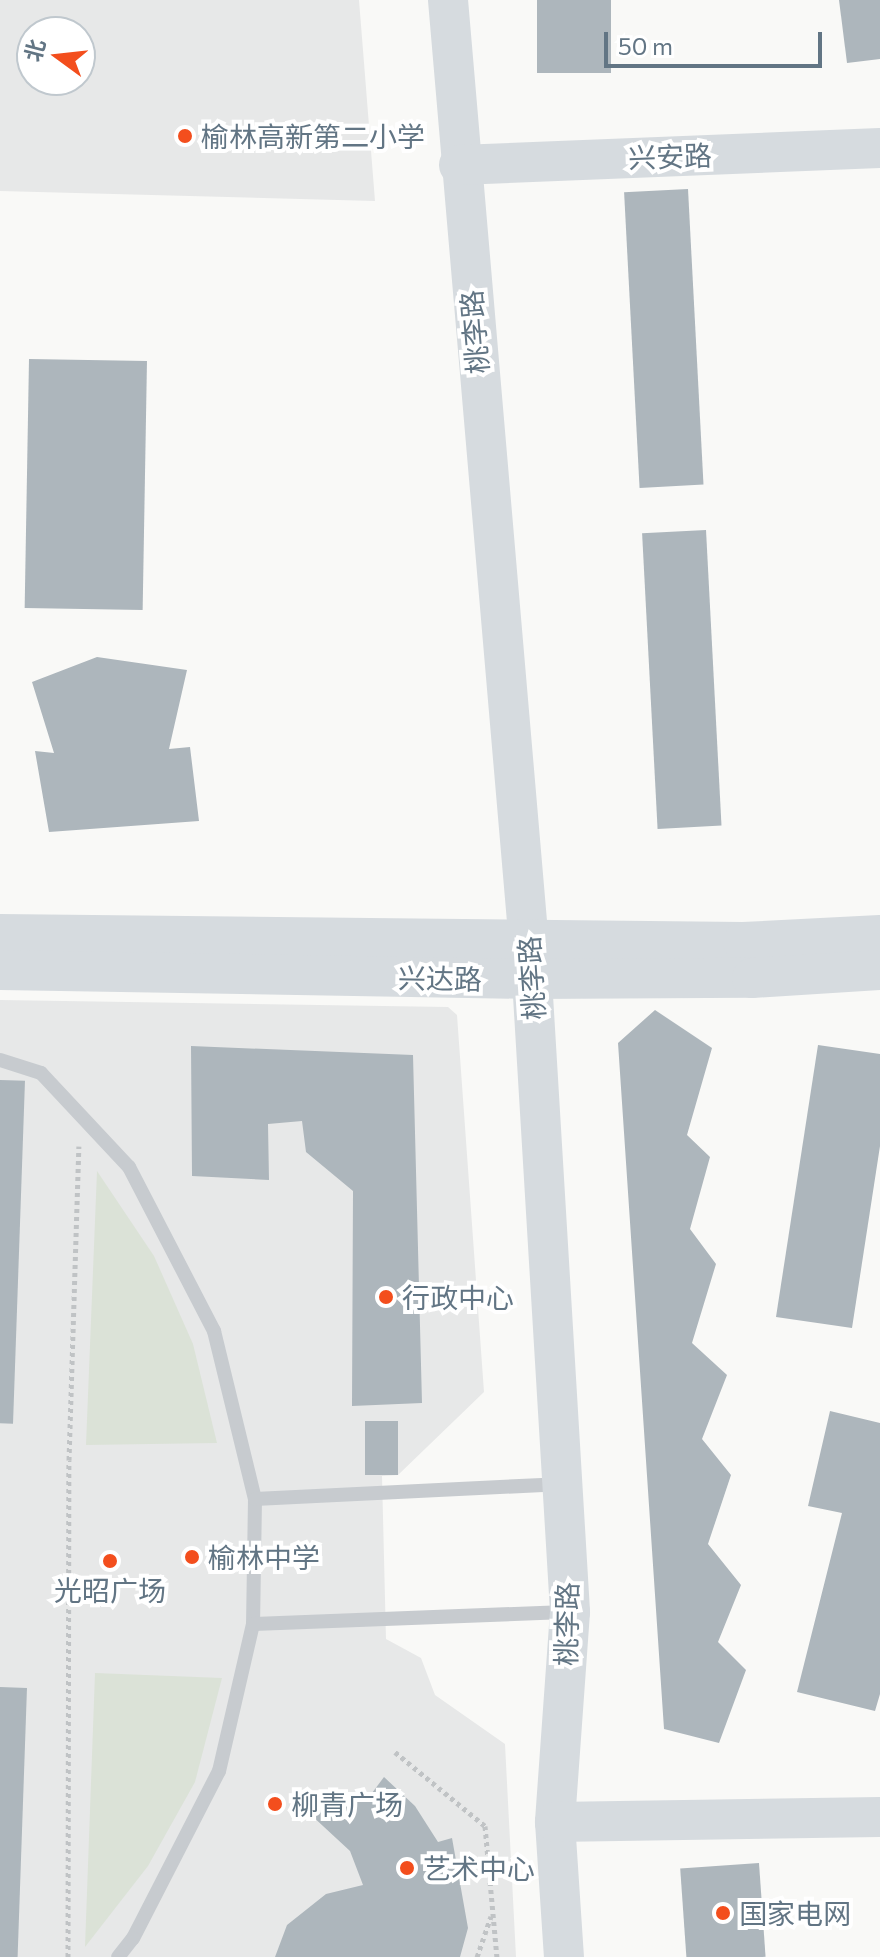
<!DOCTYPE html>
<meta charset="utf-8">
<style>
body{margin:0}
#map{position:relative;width:880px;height:1957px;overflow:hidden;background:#f9f9f7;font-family:Commissioner,"Noto Sans SC",sans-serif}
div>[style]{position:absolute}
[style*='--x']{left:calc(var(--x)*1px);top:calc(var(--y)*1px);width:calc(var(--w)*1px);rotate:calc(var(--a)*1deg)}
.built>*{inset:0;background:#e7e8e8}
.green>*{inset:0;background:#dbe2d7}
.building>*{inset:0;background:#adb6bc;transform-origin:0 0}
.path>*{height:5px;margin-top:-2.5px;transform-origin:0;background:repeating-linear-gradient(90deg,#c0c3c5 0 4px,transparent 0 8px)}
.lane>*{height:14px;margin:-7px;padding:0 7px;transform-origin:7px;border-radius:7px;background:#c7cbcf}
.secondary>*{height:40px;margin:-20px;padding:0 20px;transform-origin:20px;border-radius:20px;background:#d6dbdf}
.dots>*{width:22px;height:22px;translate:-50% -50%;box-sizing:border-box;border:4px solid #fff;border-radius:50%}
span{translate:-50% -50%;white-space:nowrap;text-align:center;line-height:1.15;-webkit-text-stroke:8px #fff;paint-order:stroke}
.poi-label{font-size:28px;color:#627584}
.left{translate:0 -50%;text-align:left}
.street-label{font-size:28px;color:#627584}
.north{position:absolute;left:16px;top:16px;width:80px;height:80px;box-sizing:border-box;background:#fff;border:2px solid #c0c8ce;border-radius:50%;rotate:285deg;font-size:22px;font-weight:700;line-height:32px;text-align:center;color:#627584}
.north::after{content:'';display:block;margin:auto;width:28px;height:36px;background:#f34e1d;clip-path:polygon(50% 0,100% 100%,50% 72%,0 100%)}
.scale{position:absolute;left:604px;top:32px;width:218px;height:36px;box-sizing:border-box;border:4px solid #627584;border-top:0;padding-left:10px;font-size:24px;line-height:28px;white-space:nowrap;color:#627584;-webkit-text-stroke:6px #fff;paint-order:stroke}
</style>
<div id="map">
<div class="built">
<div style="clip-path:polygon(evenodd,0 0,359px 0,375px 201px,0 191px,0 0,80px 32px,80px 80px,32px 80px,32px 32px,80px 32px)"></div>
<div style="clip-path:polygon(0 1000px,448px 1007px,457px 1015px,484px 1392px,398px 1475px,382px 1476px,386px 1639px,421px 1658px,435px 1695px,505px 1744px,516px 1957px,0 1957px)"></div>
</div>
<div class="green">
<div style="clip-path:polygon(97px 1171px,154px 1256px,193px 1344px,217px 1443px,86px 1445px)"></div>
<div style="clip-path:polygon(95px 1673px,222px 1678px,195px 1782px,148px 1866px,85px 1947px)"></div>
</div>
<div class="building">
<div style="left:537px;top:0;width:74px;height:73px"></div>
<div style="clip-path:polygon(839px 0,880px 0,880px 59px,847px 63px)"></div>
<div style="left:688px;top:189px;width:296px;height:64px;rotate:87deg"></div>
<div style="left:29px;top:359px;width:118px;height:249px;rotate:1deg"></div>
<div style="left:706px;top:530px;width:296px;height:64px;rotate:87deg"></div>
<div style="clip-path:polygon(97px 657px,187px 670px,169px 749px,190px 747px,199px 821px,49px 832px,35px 751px,54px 753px,32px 682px)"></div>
<div style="clip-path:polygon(655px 1010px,712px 1048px,687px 1135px,710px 1157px,690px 1229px,716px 1264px,692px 1343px,727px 1375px,702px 1439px,731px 1475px,708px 1544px,741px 1585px,718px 1642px,746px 1670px,719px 1743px,664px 1729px,618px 1043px)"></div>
<div style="clip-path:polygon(818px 1045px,880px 1054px,880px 1146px,852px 1328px,776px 1317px)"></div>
<div style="clip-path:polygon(191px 1046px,413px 1055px,422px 1403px,352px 1406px,353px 1191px,306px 1152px,302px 1121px,268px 1124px,269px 1180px,192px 1176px)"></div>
<div style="left:0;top:1080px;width:25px;height:343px;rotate:2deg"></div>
<div style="clip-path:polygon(830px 1411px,880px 1423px,880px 1694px,875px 1711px,797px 1692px,842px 1513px,808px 1506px)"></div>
<div style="left:365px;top:1421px;width:33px;height:54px"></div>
<div style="left:0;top:1687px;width:27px;height:270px;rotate:2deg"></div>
<div style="clip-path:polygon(384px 1777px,415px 1806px,438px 1842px,452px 1838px,468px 1928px,460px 1957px,275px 1957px,287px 1925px,326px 1894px,363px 1885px,350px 1851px,310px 1814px,320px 1797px,340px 1810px,357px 1791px,369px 1797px)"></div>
<div style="left:759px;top:1863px;width:94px;height:79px;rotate:86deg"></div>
</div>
<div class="path">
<div style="--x:395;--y:1752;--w:117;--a:39.4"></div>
<div style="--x:485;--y:1826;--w:132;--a:84.8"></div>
<div style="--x:68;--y:1957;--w:497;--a:-89.9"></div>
<div style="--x:69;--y:1460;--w:314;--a:-88.2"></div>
<div style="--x:477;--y:1957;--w:43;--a:-71.1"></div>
</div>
<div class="lane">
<div style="--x:0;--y:1060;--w:43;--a:17.6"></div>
<div style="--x:41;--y:1073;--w:129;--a:46.9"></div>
<div style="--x:129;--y:1167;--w:185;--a:62.6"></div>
<div style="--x:214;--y:1331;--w:173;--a:76.3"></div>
<div style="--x:255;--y:1499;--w:125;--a:90.9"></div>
<div style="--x:253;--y:1624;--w:151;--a:103"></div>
<div style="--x:219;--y:1771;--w:188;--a:117.2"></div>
<div style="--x:133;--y:1938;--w:24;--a:128"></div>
<div style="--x:255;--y:1499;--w:304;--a:-2.8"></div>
<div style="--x:253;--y:1624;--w:313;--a:-2.2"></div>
</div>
<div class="secondary">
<div style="--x:448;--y:0;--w:983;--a:85.1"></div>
<div style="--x:532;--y:979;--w:634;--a:86.56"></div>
<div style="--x:570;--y:1612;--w:211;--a:94.1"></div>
<div style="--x:555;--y:1822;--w:135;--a:86.2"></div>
<div style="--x:459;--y:165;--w:421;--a:-2.3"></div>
<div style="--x:0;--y:934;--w:743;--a:0.62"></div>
<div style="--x:743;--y:942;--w:137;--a:-2.9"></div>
<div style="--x:0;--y:970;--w:532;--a:0.97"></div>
<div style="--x:532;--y:979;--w:220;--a:-0.3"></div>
<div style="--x:752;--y:978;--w:128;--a:-3.6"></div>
<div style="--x:555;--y:1822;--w:325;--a:-0.9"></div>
</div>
<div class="dots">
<div style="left:185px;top:136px;background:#f34e1d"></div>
<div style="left:386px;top:1297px;background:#f34e1d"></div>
<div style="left:192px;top:1557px;background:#f34e1d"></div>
<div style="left:110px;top:1561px;background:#f34e1d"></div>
<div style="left:275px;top:1804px;background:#f34e1d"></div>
<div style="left:407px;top:1868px;background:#f34e1d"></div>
<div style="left:723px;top:1913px;background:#f34e1d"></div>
</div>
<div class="poi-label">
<span class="left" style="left:201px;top:136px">榆林高新第二小学</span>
<span class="left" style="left:402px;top:1297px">行政中心</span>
<span class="left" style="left:208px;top:1557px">榆林中学</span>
<span style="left:110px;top:1590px">光昭广场</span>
<span class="left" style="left:291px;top:1804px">柳青广场</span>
<span class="left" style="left:423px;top:1868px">艺术中心</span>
<span class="left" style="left:739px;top:1913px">国家电网</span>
</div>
<div class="street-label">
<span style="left:670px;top:156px;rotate:-2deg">兴安路</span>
<span style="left:474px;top:332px;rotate:-95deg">桃李路</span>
<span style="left:440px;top:978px;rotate:1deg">兴达路</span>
<span style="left:531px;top:978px;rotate:-94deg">桃李路</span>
<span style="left:566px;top:1624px;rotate:-89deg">桃李路</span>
</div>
<div class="north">北</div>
<div class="scale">50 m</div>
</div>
